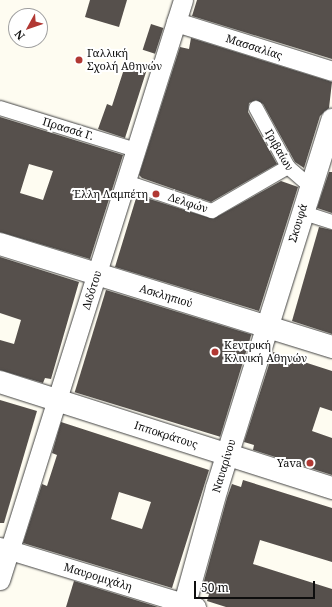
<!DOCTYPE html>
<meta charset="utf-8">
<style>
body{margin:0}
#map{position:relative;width:332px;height:607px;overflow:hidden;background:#fefcf1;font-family:"Noto Serif",serif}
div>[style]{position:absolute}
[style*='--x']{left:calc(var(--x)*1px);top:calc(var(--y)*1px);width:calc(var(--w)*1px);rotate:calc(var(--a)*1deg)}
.building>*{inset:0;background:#56504c;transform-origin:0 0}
.roads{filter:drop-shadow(0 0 1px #414141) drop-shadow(0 0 1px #414141)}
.pedestrian>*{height:14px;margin:-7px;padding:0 7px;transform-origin:7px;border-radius:7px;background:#fff}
.minor>*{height:19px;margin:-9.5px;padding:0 9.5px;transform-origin:9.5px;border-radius:9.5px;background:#fff}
.tertiary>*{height:22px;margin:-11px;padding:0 11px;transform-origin:11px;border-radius:11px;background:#fff}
.dots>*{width:11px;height:11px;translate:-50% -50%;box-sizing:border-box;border:2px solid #fff;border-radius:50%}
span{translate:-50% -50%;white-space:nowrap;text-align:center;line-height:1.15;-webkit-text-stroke:4px #fff;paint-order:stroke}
.street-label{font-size:11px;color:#0e0e0e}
.poi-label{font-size:11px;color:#0e0e0e}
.left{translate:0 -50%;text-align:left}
.right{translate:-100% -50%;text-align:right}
.north{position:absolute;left:8px;top:8px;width:40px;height:40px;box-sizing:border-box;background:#fff;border:1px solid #9f9f9f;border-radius:50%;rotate:230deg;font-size:11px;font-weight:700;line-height:16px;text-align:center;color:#0e0e0e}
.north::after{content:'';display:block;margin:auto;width:14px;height:18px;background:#b13833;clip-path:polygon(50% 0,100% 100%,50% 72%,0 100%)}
.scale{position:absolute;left:194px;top:581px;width:121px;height:18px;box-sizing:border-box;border:2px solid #0e0e0e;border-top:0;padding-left:5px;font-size:12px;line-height:14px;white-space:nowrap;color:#0e0e0e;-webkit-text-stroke:3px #fff;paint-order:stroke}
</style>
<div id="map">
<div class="building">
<div style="clip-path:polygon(90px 0,127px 0,119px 27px,85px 17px)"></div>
<div style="clip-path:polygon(197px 0,332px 0,332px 59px,192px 16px)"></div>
<div style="left:151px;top:24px;width:13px;height:27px;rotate:18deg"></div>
<div style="clip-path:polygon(191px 38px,332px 82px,329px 108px,320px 116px,304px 168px,295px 162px,263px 104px,256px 100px,249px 103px,248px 112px,277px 164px,211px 202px,142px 178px,139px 175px,180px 47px,189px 49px)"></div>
<div style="clip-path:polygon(126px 63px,147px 69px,125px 138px,98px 129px,107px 104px,112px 106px)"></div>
<div style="clip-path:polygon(evenodd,0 117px,123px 155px,90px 259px,0 232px,0 117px,29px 164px,53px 171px,43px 200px,20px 193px,29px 164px)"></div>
<div style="clip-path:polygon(329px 172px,332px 172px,332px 213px,317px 208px)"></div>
<div style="clip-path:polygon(281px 181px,298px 187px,259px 311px,115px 267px,137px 195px,213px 219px)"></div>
<div style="clip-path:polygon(319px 227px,332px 230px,332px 334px,292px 321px)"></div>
<div style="clip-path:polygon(0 257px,79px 282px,51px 379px,45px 378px,43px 383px,0 370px,0 340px,14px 344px,21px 320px,0 313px)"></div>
<div style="left:106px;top:290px;width:152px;height:107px;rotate:17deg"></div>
<div style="clip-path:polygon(273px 352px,332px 371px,332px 411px,320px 407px,312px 431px,332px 438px,332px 475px,253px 450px,254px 445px,244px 442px)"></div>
<div style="clip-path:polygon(0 400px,37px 411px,4px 523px,0 523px)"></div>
<div style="clip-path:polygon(evenodd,61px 422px,209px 470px,172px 588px,23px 543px,42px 484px,47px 486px,57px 455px,52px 453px,61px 422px,119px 492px,151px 502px,142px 529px,111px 519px,119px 492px)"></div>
<div style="clip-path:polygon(243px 480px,332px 508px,332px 562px,260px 540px,253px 564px,332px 589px,332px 607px,226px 607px,207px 601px,209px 594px,201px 592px,227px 498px,232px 484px,241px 487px)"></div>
<div style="clip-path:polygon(74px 581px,158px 607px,66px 607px)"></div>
</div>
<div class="roads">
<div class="pedestrian">
<div style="--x:0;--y:108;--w:142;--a:17.2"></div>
<div style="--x:256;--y:108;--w:67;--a:61.5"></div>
<div style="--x:288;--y:167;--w:29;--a:41"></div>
<div style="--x:126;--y:182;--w:91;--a:18.6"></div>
<div style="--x:212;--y:211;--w:88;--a:-30.1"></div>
<div style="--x:301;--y:212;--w:33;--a:18"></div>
</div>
<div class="minor">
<div style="--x:176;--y:22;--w:164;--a:17.4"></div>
<div style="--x:0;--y:547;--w:205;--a:17"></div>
<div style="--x:0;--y:580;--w:608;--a:-72.49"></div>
</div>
<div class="tertiary">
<div style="--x:0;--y:244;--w:348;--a:17.2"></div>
<div style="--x:0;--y:382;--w:349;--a:17.7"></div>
<div style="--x:184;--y:607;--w:123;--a:-74.5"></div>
<div style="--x:217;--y:488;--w:386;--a:-72.6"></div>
</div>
</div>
<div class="dots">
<div style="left:79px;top:60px;background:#b13833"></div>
<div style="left:156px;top:194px;background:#b13833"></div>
<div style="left:215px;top:352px;background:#b13833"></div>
<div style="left:310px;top:463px;background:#b13833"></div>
</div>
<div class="street-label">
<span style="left:254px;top:47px;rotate:18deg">Μασσαλίας</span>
<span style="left:68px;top:129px;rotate:17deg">Πρασσά Γ.</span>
<span style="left:279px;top:150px;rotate:60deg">Γριβαίων</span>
<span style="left:188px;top:203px;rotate:18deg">Δελφών</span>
<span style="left:298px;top:223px;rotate:-73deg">Σκουφά</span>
<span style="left:92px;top:290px;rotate:-72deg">Διδότου</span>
<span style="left:166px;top:296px;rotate:17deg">Ασκληπιού</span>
<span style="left:166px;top:435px;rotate:18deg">Ιπποκράτους</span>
<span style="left:224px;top:466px;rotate:-73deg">Ναυαρίνου</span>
<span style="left:98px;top:577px;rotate:17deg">Μαυρομιχάλη</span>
</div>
<div class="poi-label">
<span class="left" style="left:87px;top:60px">Γαλλική<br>Σχολή Αθηνών</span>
<span class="right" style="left:148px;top:194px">Έλλη Λαμπέτη</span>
<span class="left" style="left:224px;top:352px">Κεντρική<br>Κλινική Αθηνών</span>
<span class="right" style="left:302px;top:463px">Yava</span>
</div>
<div class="north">N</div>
<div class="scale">50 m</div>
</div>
